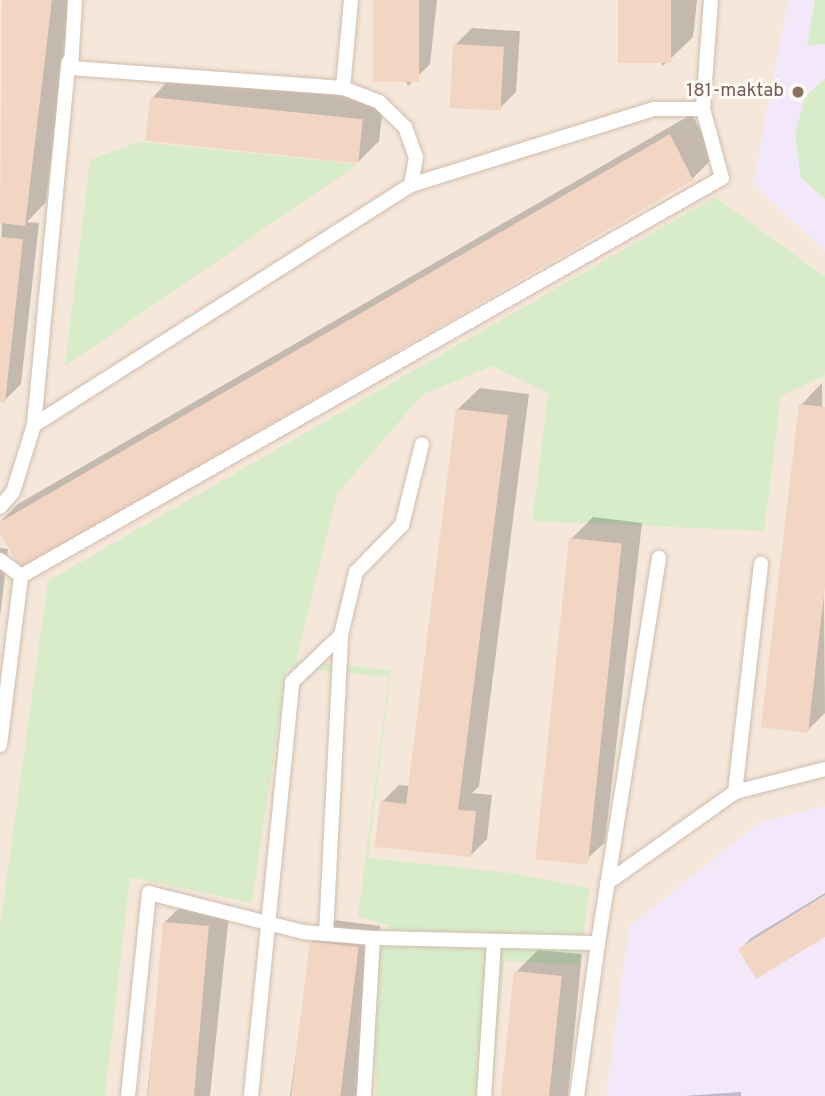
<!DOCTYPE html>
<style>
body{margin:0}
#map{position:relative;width:825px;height:1096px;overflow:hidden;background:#fdf6ec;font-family:Overpass,sans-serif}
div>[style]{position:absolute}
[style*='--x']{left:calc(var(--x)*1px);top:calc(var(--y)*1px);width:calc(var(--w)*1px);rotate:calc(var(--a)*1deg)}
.residential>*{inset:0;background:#f5e8da;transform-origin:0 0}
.education>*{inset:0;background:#f3e8fa}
.green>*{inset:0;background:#d8ecc9}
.shadow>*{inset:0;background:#0003}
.building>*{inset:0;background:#f3d5c3;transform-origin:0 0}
.roads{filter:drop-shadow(0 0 2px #d1beb0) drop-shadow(0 0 2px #d1beb0)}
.lane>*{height:14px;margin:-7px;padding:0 7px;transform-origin:7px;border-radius:7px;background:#fff}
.dots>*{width:19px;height:19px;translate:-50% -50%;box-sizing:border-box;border:4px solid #fffaf3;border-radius:50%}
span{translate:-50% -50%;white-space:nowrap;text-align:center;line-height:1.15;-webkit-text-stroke:6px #fffaf3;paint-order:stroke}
.education-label{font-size:19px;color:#785e54}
.right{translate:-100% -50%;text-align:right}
</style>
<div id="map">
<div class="residential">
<div style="left:0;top:0;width:825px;height:1096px"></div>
</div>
<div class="education">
<div style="clip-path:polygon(788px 0,825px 0,825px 252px,753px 184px)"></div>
<div style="clip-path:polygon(825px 806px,825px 1096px,606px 1096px,629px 927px,758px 823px)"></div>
</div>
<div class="green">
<div style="clip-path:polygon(815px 0,825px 0,825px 44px,807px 46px)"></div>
<div style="clip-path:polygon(825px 78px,825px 199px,801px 178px,795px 135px,805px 97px)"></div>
<div style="clip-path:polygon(138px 142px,358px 164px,65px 366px,90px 160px)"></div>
<div style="clip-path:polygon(715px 197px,825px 277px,825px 375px,781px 396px,764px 531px,532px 521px,548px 393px,492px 366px,422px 395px,337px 494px,296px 661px,391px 670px,368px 858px,504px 872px,590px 888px,579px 965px,504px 961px,492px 1096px,376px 1096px,373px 938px,391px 926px,358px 916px,389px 677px,287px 667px,252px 903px,130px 877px,105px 1096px,0 1096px,0 926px,48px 581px)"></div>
</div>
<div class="shadow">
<div style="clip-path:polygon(4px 0,70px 0,46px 202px,27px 222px,39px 223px,21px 384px,4px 401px,0 401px)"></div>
<div style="clip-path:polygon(375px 0,437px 0,430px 64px,408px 86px)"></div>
<div style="clip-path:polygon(619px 0,697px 0,693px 37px,663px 66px)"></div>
<div style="clip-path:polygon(472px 28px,520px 31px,516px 92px,499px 109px,455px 45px)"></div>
<div style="clip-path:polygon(173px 76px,384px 99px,379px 141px,357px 163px,152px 98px)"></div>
<div style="clip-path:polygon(692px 114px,714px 157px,692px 179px,0 531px,0 522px,18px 504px)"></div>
<div style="clip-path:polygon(822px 383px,825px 713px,807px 731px,801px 405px)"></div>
<div style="clip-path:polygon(480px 388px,529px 394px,479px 786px,472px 793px,492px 795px,487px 839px,470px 856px,382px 802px,399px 785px,410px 786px,458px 409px)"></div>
<div style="clip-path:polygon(593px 517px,642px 523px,605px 842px,583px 863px,571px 539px)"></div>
<div style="clip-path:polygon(0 548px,8px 549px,0 617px)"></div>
<div style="clip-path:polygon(825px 893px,825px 934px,740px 949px,751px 938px)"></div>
<div style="clip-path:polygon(186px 901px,230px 905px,210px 1096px,147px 1096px,165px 922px)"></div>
<div style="clip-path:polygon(334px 920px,380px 926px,356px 1096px,290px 1096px,312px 942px)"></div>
<div style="clip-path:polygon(538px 950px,582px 954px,568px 1096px,503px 1096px,516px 972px)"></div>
<div style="clip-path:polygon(741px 1092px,741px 1096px,682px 1096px,683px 1096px)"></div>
</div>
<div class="building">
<div style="clip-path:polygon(2px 0,52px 0,25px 226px,0 223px)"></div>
<div style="left:373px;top:0;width:46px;height:82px"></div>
<div style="left:618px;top:0;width:53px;height:63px"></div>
<div style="left:453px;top:44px;width:51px;height:64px;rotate:3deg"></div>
<div style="left:150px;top:97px;width:214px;height:44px;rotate:6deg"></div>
<div style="clip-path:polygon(670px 134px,693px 180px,21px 569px,0 534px,0 522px)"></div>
<div style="clip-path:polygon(0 237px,23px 239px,5px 403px,0 402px)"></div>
<div style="clip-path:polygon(799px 404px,825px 407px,825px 586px,808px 733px,761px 727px)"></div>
<div style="clip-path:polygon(456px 409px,508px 415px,458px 810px,476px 811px,471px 857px,375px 847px,380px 801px,406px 804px)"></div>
<div style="left:569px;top:538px;width:53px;height:323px;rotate:6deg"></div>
<div style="clip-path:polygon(825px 895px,825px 937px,756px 979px,738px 949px)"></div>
<div style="left:163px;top:922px;width:46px;height:175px;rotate:5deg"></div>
<div style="left:310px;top:941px;width:49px;height:157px;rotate:7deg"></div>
<div style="left:514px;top:971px;width:48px;height:126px;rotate:6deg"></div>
</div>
<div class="roads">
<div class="lane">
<div style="--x:75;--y:0;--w:68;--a:93.4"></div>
<div style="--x:71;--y:68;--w:273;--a:4.2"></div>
<div style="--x:343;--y:88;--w:39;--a:21"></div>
<div style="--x:379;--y:102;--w:36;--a:44"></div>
<div style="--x:405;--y:127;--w:32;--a:70"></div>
<div style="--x:416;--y:157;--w:28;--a:100"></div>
<div style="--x:343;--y:88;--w:88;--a:-84.8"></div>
<div style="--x:34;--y:425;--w:364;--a:-84.6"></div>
<div style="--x:0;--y:507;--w:20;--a:-49"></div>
<div style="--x:13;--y:492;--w:70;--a:-72.6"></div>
<div style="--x:34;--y:425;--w:447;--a:-32.5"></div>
<div style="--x:411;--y:185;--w:255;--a:-17.4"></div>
<div style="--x:654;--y:109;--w:49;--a:0"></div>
<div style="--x:0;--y:560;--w:26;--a:37"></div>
<div style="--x:21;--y:576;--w:806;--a:-29.59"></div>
<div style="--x:722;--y:178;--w:72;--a:-105.4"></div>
<div style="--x:703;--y:109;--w:109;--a:-85.8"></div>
<div style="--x:0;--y:745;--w:170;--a:-82.9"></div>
<div style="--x:735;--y:792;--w:93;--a:-14.3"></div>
<div style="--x:607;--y:883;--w:157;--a:-35.4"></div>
<div style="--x:735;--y:792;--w:230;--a:-83.5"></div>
<div style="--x:326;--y:934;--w:299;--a:-87.1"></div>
<div style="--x:373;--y:938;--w:225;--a:1.3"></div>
<div style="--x:598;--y:943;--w:154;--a:97.8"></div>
<div style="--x:598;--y:943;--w:390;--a:-81"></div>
<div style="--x:128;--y:1096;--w:204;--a:-84.1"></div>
<div style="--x:149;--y:893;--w:159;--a:14.2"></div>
<div style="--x:303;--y:932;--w:70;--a:4.9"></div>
<div style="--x:373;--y:938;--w:158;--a:93.3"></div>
<div style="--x:251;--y:1096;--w:416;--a:-84.3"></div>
<div style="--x:292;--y:682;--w:68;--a:-43.8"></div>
<div style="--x:341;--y:635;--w:65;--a:-76.6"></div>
<div style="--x:356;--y:572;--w:66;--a:-45.6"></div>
<div style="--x:402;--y:525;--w:83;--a:-76.1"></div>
<div style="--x:484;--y:1096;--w:155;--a:-86.3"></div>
</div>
</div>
<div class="dots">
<div style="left:798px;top:92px;background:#8d6e63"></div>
</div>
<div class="education-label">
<span class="right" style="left:784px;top:92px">181-maktab</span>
</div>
</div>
